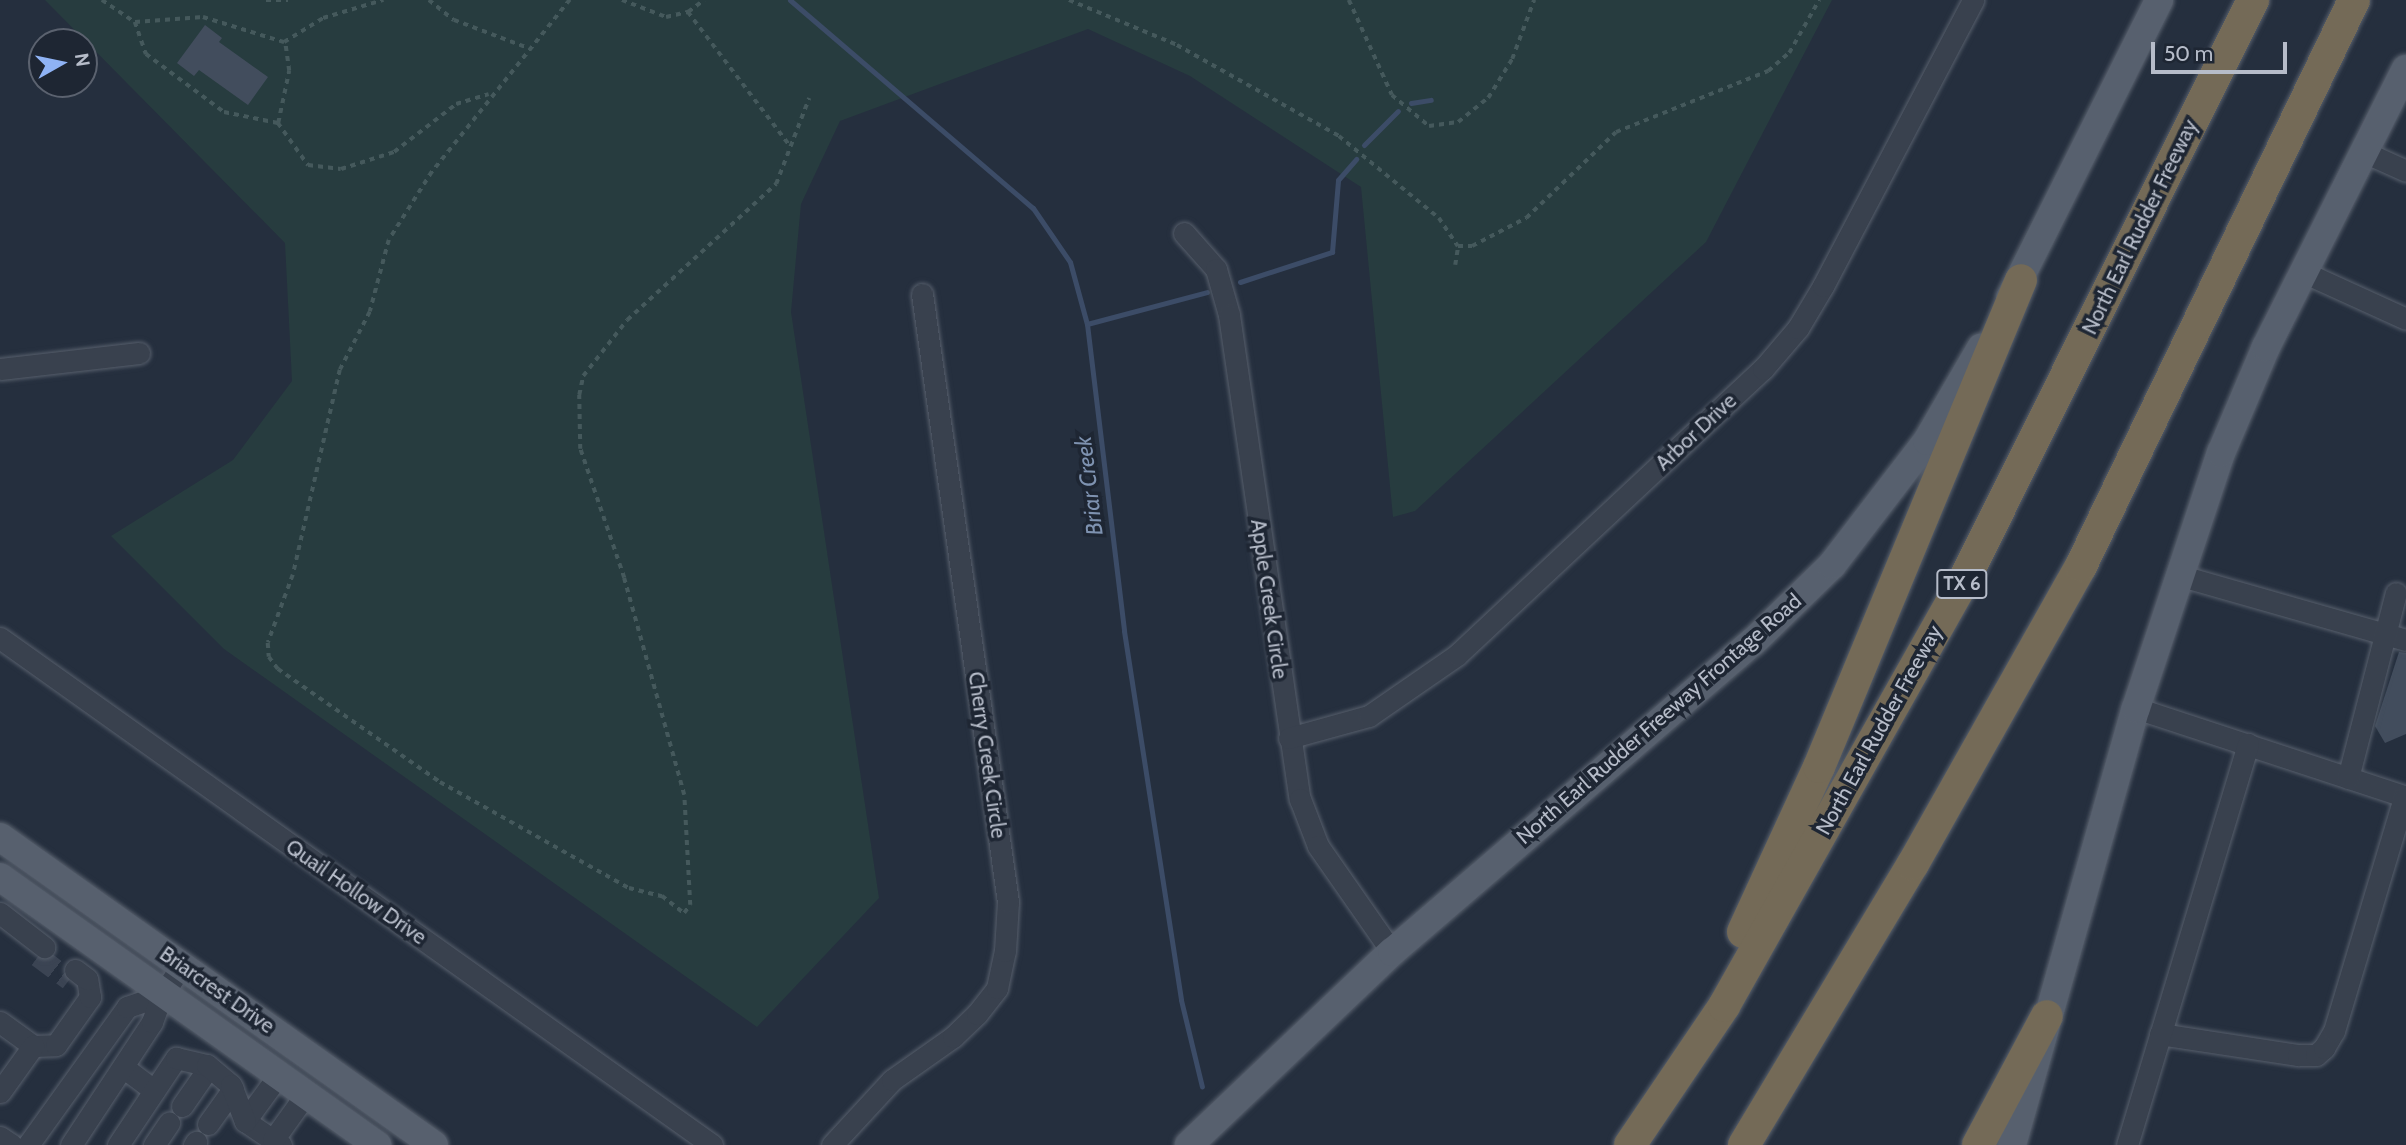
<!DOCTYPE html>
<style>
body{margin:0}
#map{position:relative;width:2406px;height:1145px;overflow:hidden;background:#252f3e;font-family:Cabin,sans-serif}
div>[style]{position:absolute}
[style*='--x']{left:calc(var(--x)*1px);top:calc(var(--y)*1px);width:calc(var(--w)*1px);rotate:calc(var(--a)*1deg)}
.green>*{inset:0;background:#273c3f}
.stream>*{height:5px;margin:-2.5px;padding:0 2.5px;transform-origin:2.5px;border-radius:2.5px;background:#3c4c67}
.building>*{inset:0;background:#424d5d}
.minor-tunnel>*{height:21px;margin-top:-10.5px;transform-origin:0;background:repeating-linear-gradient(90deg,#3b4453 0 21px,transparent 0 31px)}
.path>*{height:3.5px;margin-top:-1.75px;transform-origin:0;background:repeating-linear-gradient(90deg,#45595c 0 5px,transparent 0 10px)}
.roads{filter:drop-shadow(0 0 2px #575f6c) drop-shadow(0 0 2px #575f6c)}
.minor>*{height:21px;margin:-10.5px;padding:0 10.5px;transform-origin:10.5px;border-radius:10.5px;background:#39414e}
.major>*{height:28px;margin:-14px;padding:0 14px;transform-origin:14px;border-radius:14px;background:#57606e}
.highway>*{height:32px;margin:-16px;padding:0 16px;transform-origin:16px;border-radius:16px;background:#746a57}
span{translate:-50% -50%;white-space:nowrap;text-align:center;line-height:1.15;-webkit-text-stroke:7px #1e2633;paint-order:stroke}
.shield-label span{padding:2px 5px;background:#1e2633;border:2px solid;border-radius:5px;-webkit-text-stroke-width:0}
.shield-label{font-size:19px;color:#b6bcc9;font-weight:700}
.street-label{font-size:21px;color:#b6bcc9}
.water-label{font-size:23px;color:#7e92b0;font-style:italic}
.north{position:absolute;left:28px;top:28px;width:70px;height:70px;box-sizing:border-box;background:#1e2633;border:2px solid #5b626f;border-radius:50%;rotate:81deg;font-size:19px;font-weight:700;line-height:28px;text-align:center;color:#b6bcc9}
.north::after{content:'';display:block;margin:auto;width:24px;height:32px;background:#8fb3f5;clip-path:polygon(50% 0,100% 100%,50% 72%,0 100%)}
.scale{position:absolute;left:2151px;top:42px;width:136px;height:32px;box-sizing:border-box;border:4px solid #b6bcc9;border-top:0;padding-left:9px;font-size:21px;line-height:24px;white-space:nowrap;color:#b6bcc9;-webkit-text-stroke:5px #1e2633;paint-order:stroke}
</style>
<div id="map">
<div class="green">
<div style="clip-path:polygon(45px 0,1832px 0,1706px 242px,1415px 511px,1393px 517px,1361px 187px,1190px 76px,1088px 29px,840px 121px,801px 204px,791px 312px,879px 898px,757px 1027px,224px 649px,111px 536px,233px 460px,292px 381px,285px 243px)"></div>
</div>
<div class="stream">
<div style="--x:790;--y:0;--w:320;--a:40.6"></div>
<div style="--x:1033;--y:208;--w:65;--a:55.6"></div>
<div style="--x:1070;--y:262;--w:64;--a:74.7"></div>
<div style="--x:1087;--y:324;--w:309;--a:83.1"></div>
<div style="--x:1124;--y:631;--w:373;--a:81.2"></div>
<div style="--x:1181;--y:1000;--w:89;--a:76.4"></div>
<div style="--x:1411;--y:103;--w:20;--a:-9"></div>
<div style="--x:1364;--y:145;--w:48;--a:-45"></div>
<div style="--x:1240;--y:282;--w:97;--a:-18.1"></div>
<div style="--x:1332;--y:252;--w:72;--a:-85.2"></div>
<div style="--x:1338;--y:180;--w:28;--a:-49"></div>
<div style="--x:1087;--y:324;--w:124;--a:-14.9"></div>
</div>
<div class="building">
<div style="clip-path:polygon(205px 25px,222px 38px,219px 42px,268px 77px,248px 105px,199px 70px,194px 76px,177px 63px)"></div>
<div style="clip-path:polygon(2399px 652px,2406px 653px,2406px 734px,2385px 743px,2375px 726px)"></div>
</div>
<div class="minor-tunnel">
<div style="--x:38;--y:956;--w:39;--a:37"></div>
</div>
<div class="path">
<div style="--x:102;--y:0;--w:40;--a:34"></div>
<div style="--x:135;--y:22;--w:68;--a:-4.2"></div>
<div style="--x:203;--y:17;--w:85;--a:17.2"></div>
<div style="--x:284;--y:42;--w:46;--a:-31.6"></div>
<div style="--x:323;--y:18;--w:63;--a:-16.7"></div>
<div style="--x:266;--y:0;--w:22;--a:0"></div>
<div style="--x:429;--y:0;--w:32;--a:39"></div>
<div style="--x:454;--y:20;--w:79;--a:20.7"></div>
<div style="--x:570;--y:0;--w:221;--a:128.7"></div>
<div style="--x:432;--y:172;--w:80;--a:122.3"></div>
<div style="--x:389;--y:240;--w:74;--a:104.8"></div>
<div style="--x:370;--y:312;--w:65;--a:117.3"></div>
<div style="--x:340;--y:370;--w:210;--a:102.9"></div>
<div style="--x:293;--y:575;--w:72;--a:110.2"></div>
<div style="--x:268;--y:643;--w:14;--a:86"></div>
<div style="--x:269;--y:657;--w:15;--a:53"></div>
<div style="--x:278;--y:669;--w:198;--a:34.9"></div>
<div style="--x:440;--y:782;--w:217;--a:29.3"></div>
<div style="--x:629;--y:888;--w:34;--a:14"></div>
<div style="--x:662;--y:896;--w:28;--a:38"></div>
<div style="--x:684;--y:913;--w:10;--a:-53"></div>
<div style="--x:690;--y:905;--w:110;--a:-93.1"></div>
<div style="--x:684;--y:795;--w:225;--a:-105.5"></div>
<div style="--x:624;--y:578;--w:136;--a:-108.8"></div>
<div style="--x:580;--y:449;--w:54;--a:-91.1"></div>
<div style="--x:579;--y:395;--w:19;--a:-78"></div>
<div style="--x:583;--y:376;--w:71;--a:-51.8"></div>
<div style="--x:627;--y:320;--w:202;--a:-42.4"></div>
<div style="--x:776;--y:184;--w:92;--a:-69"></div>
<div style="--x:622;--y:0;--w:47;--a:21.1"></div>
<div style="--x:666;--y:17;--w:23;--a:-13"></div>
<div style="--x:688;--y:12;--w:20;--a:-37"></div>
<div style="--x:1069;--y:0;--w:117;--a:22.6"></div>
<div style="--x:1177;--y:45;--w:186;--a:29.3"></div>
<div style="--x:1339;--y:136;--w:129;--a:39.4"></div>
<div style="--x:1439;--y:218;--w:34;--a:56"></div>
<div style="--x:1458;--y:246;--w:14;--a:0"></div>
<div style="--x:1472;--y:246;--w:61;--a:-27.4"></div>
<div style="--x:1526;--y:218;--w:124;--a:-43.7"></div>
<div style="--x:1616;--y:132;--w:164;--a:-21.9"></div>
<div style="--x:1768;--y:71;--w:28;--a:-41"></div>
<div style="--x:1789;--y:53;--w:61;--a:-60.5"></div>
<div style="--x:1349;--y:0;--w:104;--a:65.6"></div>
<div style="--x:1392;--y:95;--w:48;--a:40"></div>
<div style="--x:1429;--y:126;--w:29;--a:-8"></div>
<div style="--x:1458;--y:122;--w:38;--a:-39"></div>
<div style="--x:1488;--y:98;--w:46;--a:-58.4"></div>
<div style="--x:1512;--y:59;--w:63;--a:-69.6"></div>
<div style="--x:688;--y:12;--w:168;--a:52.7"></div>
<div style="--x:135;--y:22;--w:34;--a:71"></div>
<div style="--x:146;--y:54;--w:97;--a:36.6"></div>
<div style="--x:224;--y:112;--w:55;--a:11.5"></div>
<div style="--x:278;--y:123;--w:52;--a:54.5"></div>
<div style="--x:308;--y:165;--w:33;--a:7"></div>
<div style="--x:341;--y:169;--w:56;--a:-17.8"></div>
<div style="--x:394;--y:152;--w:78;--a:-37.7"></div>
<div style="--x:456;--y:104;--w:34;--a:-17"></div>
<div style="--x:278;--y:123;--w:53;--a:-78.1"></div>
<div style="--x:289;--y:71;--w:29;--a:-98"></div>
<div style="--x:1455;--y:265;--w:19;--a:-81"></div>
</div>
<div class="roads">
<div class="minor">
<div style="--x:2364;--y:152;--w:46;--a:24.3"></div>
<div style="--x:1184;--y:233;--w:48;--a:48.4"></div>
<div style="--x:1216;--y:269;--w:48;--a:74.2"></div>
<div style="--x:1229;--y:315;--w:489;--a:81.7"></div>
<div style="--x:1300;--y:799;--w:50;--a:69"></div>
<div style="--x:1318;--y:846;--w:129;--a:55.1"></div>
<div style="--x:2303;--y:272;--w:113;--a:24.5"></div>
<div style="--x:0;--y:369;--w:140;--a:-6.6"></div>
<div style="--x:2178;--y:575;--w:237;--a:15.9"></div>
<div style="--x:0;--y:638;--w:874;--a:35.45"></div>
<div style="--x:2136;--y:708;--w:284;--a:18.2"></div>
<div style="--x:1289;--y:738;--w:83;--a:-15.4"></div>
<div style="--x:1369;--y:716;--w:107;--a:-34.7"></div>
<div style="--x:1457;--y:655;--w:419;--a:-43.1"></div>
<div style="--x:1763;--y:369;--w:54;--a:-49.5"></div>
<div style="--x:1798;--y:328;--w:49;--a:-59.2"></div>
<div style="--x:1823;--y:286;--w:323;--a:-62.3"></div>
<div style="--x:2348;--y:778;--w:191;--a:-75.5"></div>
<div style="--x:0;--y:913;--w:56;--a:37.7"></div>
<div style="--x:0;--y:1022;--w:41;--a:36"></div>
<div style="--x:33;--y:1046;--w:23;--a:-2"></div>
<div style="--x:56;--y:1045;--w:59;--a:-54.7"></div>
<div style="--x:90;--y:997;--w:18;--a:-99"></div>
<div style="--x:87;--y:979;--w:15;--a:-143"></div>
<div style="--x:2160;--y:1034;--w:140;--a:8.7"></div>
<div style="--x:2298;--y:1055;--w:18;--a:0"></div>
<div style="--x:2316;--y:1055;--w:11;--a:-41"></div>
<div style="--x:2324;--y:1048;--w:20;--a:-60"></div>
<div style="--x:2334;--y:1031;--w:244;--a:-73.3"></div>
<div style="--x:123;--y:1067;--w:39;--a:37"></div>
<div style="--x:0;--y:1092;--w:57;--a:-54.3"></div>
<div style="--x:182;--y:1106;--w:47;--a:-55.3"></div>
<div style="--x:208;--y:1124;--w:43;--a:-54.5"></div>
<div style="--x:0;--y:1137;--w:14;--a:34"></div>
<div style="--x:273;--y:1140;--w:34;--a:-146"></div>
<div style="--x:245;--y:1121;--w:59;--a:-53.9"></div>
<div style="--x:28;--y:1145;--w:170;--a:-54.3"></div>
<div style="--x:127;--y:1007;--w:37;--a:-19"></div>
<div style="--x:71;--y:1145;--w:147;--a:-56.6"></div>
<div style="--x:152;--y:1022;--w:29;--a:-70"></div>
<div style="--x:162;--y:995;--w:36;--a:-56"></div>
<div style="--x:118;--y:1145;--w:105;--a:-56.3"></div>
<div style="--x:176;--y:1058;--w:32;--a:13"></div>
<div style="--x:207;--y:1065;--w:31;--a:40"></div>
<div style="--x:231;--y:1085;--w:39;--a:69"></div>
<div style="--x:154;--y:1145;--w:27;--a:-56"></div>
<div style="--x:194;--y:1145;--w:4;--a:-56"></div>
<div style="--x:281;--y:1145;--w:9;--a:-148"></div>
<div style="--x:273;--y:1140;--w:57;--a:-54.3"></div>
<div style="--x:832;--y:1145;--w:88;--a:-47.3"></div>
<div style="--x:892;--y:1080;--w:75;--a:-35.2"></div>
<div style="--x:953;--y:1037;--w:33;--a:-44"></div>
<div style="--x:977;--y:1014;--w:33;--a:-52"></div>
<div style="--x:997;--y:988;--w:38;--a:-78"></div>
<div style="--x:1005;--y:951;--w:49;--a:-86.5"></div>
<div style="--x:1008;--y:902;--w:614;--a:-98.05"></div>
<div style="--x:2127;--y:1145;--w:419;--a:-73.2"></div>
</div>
<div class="major">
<div style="--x:2010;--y:298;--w:333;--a:-63.4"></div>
<div style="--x:0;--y:837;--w:532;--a:35.36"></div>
<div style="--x:0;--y:877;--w:463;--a:35.4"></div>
<div style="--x:1189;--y:1145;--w:280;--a:-43.6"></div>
<div style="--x:1392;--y:952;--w:476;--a:-40.7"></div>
<div style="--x:1753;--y:642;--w:110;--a:-44.3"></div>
<div style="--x:1832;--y:565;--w:156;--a:-52.5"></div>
<div style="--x:1927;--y:441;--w:108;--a:-59.9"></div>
<div style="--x:2012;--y:1145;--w:454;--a:-74.2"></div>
<div style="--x:2136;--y:708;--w:269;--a:-71.6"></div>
<div style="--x:2221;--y:453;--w:115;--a:-67"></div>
<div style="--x:2266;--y:347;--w:311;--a:-63.3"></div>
</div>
<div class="highway">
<div style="--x:1743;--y:932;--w:182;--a:-65.3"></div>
<div style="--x:1819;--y:767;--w:527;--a:-67.47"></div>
<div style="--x:1630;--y:1145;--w:168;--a:-55.9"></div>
<div style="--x:1724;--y:1006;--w:482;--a:-60.6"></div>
<div style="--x:1961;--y:586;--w:655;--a:-63.51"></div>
<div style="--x:1744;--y:1145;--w:328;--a:-59"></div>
<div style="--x:1913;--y:864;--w:342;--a:-60.6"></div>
<div style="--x:2081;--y:566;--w:628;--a:-64.25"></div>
<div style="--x:1978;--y:1145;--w:146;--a:-61.9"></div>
</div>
</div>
<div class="shield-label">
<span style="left:1962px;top:584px">TX 6</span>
</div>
<div class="street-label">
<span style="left:2140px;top:227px;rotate:-64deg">North Earl Rudder Freeway</span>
<span style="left:1696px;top:432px;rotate:-43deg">Arbor Drive</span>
<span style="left:1269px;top:599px;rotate:82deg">Apple Creek Circle</span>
<span style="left:1659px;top:719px;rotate:-41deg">North Earl Rudder Freeway Frontage Road</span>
<span style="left:1879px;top:730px;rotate:-61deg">North Earl Rudder Freeway</span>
<span style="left:987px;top:755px;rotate:82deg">Cherry Creek Circle</span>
<span style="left:356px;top:892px;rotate:35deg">Quail Hollow Drive</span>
<span style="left:217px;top:990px;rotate:35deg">Briarcrest Drive</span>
</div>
<div class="water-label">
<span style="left:1089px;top:486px;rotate:-97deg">Briar Creek</span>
</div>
<div class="north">N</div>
<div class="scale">50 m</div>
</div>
